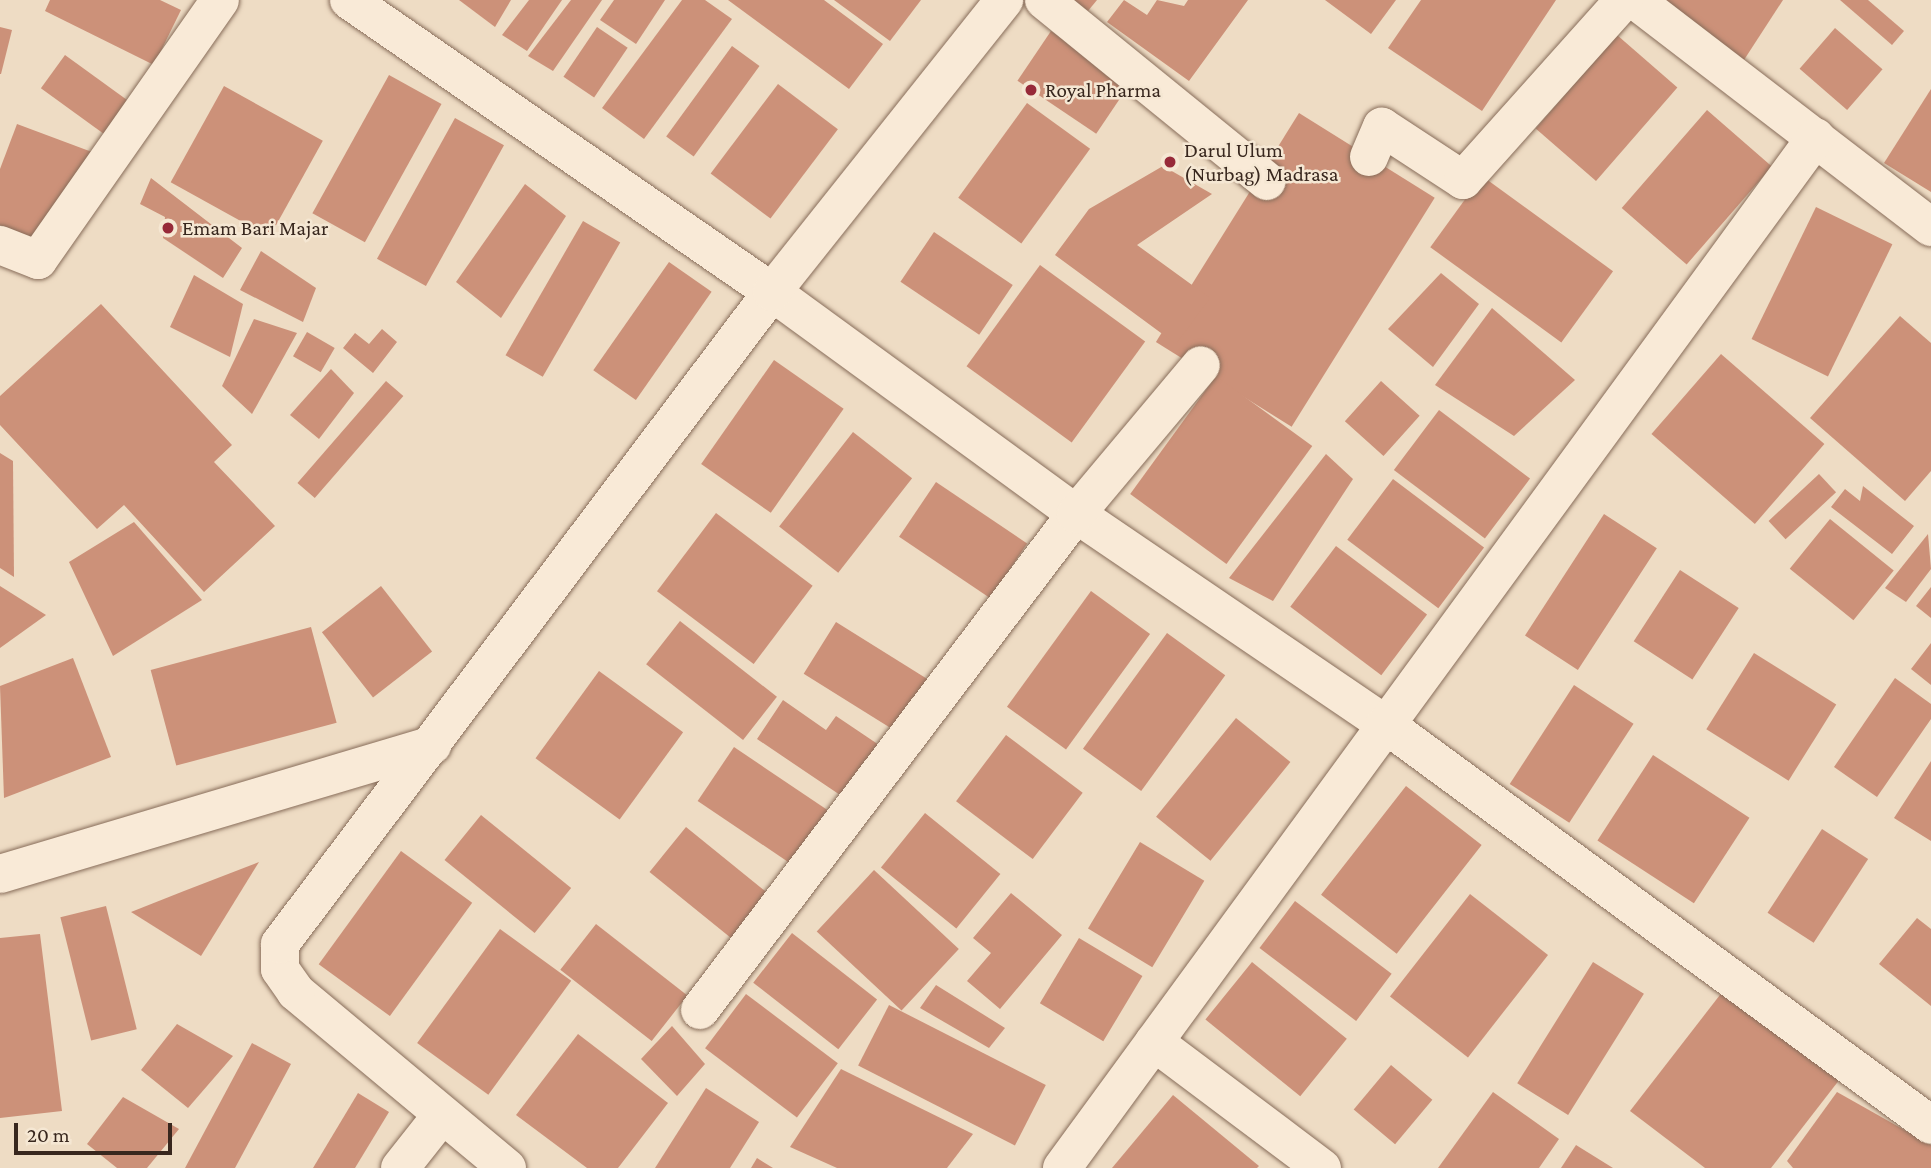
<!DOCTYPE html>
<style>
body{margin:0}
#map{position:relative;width:1931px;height:1168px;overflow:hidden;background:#eedcc4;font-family:"Crimson Pro",serif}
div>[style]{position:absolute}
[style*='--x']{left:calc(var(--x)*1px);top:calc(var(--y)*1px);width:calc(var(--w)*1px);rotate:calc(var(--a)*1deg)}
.building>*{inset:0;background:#cc9179;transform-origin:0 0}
.roads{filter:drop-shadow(0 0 2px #886d5a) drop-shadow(0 0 2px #886d5a)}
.minor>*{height:38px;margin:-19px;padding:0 19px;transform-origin:19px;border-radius:19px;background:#f9ead7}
.dots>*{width:19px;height:19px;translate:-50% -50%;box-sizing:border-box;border:4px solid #f5e7d3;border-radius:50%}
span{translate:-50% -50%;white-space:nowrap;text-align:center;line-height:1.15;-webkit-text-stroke:5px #f5e7d3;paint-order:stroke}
.poi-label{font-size:21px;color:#38271e}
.left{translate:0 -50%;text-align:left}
.scale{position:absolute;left:14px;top:1123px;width:158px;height:32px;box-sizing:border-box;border:4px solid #38271e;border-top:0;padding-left:9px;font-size:21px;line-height:24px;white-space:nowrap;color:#38271e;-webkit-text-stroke:5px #f5e7d3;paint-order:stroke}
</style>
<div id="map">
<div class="building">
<div style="clip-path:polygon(50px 0,160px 0,181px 10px,154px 65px,45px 11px)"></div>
<div style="clip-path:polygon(459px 0,511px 0,495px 27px)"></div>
<div style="clip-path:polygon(529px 0,562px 0,527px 51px,502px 35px)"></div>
<div style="clip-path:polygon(571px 0,602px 0,553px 71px,528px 56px)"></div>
<div style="clip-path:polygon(614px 0,665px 0,636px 44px,600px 20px)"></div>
<div style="clip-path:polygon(682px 0,705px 0,732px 19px,644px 139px,602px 108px)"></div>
<div style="clip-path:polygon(728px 0,824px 0,883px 44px,849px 89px)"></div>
<div style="clip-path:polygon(834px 0,921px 0,890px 41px)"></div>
<div style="clip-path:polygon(1073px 0,1097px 0,1088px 11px)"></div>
<div style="clip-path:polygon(1124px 0,1147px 15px,1157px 0,1184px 6px,1188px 0,1248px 0,1189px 81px,1107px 22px)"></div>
<div style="clip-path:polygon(1325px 0,1396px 0,1371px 34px)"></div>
<div style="clip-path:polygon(1421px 0,1556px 0,1482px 111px,1388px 48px)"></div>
<div style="clip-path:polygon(1649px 0,1783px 0,1742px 63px)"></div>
<div style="clip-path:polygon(1840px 0,1868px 0,1904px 31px,1892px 45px)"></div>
<div style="clip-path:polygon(0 27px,12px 30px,1px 74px,0 74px)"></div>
<div style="left:597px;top:27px;width:37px;height:60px;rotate:34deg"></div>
<div style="left:1835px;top:28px;width:63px;height:54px;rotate:41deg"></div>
<div style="left:1051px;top:31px;width:95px;height:60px;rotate:34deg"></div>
<div style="left:1617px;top:35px;width:80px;height:124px;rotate:41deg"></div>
<div style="left:732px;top:46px;width:34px;height:112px;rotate:36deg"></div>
<div style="left:65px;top:55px;width:78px;height:41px;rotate:36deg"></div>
<div style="left:389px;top:75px;width:60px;height:158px;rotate:29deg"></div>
<div style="left:778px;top:84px;width:75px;height:112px;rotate:37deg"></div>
<div style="left:224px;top:86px;width:113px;height:110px;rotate:29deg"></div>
<div style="clip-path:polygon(1931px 89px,1931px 192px,1884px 163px)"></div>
<div style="left:1027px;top:103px;width:78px;height:117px;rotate:36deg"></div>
<div style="left:1707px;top:110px;width:86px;height:130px;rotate:41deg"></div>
<div style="left:1299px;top:113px;width:160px;height:270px;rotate:32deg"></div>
<div style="left:455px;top:118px;width:56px;height:161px;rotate:29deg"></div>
<div style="clip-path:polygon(17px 124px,100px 155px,63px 250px,0 225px,0 169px)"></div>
<div style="clip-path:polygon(1163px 166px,1212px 194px,1137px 245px,1210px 298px,1176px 344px,1055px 255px,1089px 209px)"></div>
<div style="left:1482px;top:176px;width:162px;height:88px;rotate:36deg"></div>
<div style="clip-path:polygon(151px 178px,242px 248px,223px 278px,163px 238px,165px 217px,140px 204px)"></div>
<div style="clip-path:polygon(525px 184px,566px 216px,501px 318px,456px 282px)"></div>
<div style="left:1816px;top:207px;width:85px;height:147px;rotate:26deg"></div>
<div style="left:583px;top:221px;width:43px;height:155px;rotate:30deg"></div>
<div style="left:934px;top:232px;width:95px;height:60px;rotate:34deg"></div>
<div style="clip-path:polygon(261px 251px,316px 288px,303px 322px,240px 290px)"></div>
<div style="left:669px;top:262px;width:52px;height:132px;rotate:35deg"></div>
<div style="left:1040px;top:265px;width:130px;height:125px;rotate:36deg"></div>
<div style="clip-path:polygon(1441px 273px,1479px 304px,1433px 367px,1388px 329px)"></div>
<div style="clip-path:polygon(194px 275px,243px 304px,230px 357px,170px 327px)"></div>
<div style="clip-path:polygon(101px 304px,232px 445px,214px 462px,275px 526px,204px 592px,124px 505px,97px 529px,0 425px,0 396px)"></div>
<div style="clip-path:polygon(1492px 308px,1575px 380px,1514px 436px,1435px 385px)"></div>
<div style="clip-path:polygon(1900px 316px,1931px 343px,1931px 471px,1905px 501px,1810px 418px)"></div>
<div style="clip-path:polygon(254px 319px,297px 333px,252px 414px,222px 386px)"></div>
<div style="clip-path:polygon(382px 329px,397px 342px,373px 373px,343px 348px,355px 333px,369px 344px)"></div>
<div style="left:307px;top:332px;width:32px;height:28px;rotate:30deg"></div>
<div style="left:1721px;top:354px;width:137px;height:106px;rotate:41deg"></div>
<div style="left:774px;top:360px;width:85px;height:127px;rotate:35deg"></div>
<div style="clip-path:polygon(331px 369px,354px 393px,319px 439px,290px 415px)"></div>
<div style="left:1216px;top:376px;width:119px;height:146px;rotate:36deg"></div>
<div style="left:386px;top:381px;width:23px;height:135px;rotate:41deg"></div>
<div style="left:1381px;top:381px;width:52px;height:54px;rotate:42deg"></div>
<div style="left:1439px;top:410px;width:114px;height:75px;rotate:37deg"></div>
<div style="left:853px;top:432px;width:75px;height:120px;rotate:38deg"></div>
<div style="clip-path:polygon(0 453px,13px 461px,14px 577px,0 568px)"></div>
<div style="clip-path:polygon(1326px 454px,1353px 479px,1273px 601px,1229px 578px)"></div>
<div style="left:1819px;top:474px;width:25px;height:69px;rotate:47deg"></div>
<div style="left:1393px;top:479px;width:114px;height:76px;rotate:37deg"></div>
<div style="left:936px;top:482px;width:110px;height:66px;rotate:34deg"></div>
<div style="clip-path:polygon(1863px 486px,1914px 526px,1892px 554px,1831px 507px,1845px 489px,1860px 501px)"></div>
<div style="left:716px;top:513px;width:121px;height:98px;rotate:37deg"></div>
<div style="left:1604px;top:514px;width:63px;height:145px;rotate:33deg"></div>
<div style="left:1830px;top:519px;width:82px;height:64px;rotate:39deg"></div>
<div style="clip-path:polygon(134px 522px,202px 600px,113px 656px,69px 562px)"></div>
<div style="clip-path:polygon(1928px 534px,1931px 569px,1906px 602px,1885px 588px)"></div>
<div style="left:1336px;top:546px;width:114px;height:76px;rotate:37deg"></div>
<div style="left:1680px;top:570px;width:70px;height:85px;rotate:33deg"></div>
<div style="clip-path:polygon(0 586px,46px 615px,0 648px)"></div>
<div style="left:381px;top:586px;width:83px;height:75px;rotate:52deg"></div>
<div style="clip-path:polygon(1931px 587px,1931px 618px,1916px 606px)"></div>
<div style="left:1091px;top:591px;width:73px;height:143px;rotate:36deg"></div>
<div style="left:680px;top:621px;width:123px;height:55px;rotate:38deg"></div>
<div style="left:836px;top:622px;width:119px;height:61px;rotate:32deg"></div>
<div style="left:311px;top:627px;width:99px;height:166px;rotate:75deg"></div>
<div style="left:1167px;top:633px;width:72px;height:143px;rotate:36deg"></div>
<div style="clip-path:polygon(1931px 643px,1931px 685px,1911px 669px)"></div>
<div style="left:1754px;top:653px;width:97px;height:90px;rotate:32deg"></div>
<div style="clip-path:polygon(73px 658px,111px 757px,4px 798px,0 686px)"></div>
<div style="left:599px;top:671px;width:104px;height:108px;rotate:36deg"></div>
<div style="clip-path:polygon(1895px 678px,1931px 704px,1931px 719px,1877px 797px,1834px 767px)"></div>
<div style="left:1574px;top:685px;width:71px;height:118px;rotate:33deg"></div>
<div style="clip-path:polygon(783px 700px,826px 730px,836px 716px,885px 749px,849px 801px,757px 739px)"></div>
<div style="left:1236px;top:718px;width:70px;height:127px;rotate:39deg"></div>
<div style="left:1006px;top:735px;width:96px;height:83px;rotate:37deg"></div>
<div style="left:734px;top:747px;width:119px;height:65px;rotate:34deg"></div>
<div style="left:1653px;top:755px;width:115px;height:102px;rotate:33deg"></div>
<div style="clip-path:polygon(1931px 761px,1931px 841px,1894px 818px)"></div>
<div style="left:1406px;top:786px;width:96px;height:138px;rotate:38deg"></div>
<div style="left:925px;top:813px;width:97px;height:70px;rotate:39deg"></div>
<div style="left:481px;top:815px;width:116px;height:58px;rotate:39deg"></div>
<div style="left:686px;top:827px;width:116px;height:58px;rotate:39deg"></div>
<div style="left:1822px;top:829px;width:55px;height:100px;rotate:33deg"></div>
<div style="left:1140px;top:842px;width:75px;height:101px;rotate:31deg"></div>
<div style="left:401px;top:851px;width:88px;height:140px;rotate:36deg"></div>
<div style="clip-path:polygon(259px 862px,201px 956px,131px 912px,184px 891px)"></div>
<div style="left:874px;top:870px;width:116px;height:84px;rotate:43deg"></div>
<div style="clip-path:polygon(1011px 893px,1062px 935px,1000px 1009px,967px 981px,991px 953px,973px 938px)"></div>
<div style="left:1470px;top:894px;width:99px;height:130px;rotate:38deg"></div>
<div style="left:1295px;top:901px;width:121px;height:59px;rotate:37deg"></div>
<div style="left:106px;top:906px;width:127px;height:47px;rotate:76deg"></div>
<div style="clip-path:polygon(1917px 918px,1931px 929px,1931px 1006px,1879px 964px)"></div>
<div style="left:596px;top:924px;width:116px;height:58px;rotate:38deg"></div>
<div style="left:500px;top:929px;width:88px;height:141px;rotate:36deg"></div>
<div style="left:792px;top:933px;width:108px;height:63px;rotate:38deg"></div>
<div style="clip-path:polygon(40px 934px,62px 1111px,0 1118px,0 938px)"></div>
<div style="left:1079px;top:938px;width:74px;height:76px;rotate:31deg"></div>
<div style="left:1252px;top:962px;width:122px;height:74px;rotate:39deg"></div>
<div style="left:1593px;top:962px;width:60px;height:143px;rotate:32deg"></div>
<div style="clip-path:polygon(936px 985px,1005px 1028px,989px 1048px,920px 1008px)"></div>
<div style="clip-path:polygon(1723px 991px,1840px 1079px,1771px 1168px,1705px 1168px,1630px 1111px)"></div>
<div style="left:746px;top:994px;width:115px;height:68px;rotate:37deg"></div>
<div style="left:889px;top:1005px;width:176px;height:68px;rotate:27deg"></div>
<div style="clip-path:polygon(177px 1024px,233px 1056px,188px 1108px,141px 1070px)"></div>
<div style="clip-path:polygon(672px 1026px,705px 1064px,677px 1096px,641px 1059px)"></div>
<div style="clip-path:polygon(578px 1034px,668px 1103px,618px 1168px,587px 1168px,516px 1115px)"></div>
<div style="clip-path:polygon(252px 1043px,291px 1064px,235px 1168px,185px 1168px)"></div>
<div style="left:1391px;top:1065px;width:54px;height:58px;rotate:40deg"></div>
<div style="clip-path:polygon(841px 1069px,973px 1134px,947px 1168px,837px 1168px,790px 1147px)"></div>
<div style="clip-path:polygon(706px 1088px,759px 1122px,730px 1168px,655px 1168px)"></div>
<div style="clip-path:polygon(1493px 1092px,1559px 1139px,1539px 1168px,1438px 1168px)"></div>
<div style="clip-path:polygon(1837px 1092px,1931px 1145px,1931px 1168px,1793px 1168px,1787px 1161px)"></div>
<div style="clip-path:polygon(358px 1093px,389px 1112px,355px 1168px,313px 1168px)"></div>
<div style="clip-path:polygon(1173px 1095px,1259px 1166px,1257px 1168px,1112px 1168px)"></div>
<div style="clip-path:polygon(123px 1097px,179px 1129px,147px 1168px,117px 1168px,87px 1144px)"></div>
<div style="clip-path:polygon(1576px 1145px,1613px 1168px,1561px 1168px)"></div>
<div style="clip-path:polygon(757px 1158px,773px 1168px,751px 1168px)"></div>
</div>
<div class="roads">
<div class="minor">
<div style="--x:349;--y:0;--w:514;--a:34.62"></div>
<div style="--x:772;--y:292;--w:376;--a:36.1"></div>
<div style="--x:1076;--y:514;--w:374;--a:34.2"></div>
<div style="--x:1385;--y:724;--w:677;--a:36.29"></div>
<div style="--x:1044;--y:0;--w:287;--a:39.1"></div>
<div style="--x:1635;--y:0;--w:373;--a:37.5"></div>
<div style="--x:1369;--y:157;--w:33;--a:-67"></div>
<div style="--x:1382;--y:127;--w:97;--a:33.2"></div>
<div style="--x:1463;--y:180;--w:241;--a:-48.2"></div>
<div style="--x:0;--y:245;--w:41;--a:21.5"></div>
<div style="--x:38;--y:260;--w:317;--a:-55"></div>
<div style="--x:0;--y:874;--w:451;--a:-16.6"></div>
<div style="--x:700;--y:1010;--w:622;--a:-52.84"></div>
<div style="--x:1076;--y:514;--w:194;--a:-50"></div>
<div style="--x:1154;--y:1042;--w:210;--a:36.9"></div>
<div style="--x:400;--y:1168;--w:66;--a:-51.7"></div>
<div style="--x:507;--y:1168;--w:275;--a:-140.2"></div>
<div style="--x:296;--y:992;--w:28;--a:-125"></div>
<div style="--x:280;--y:969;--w:25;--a:-90"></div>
<div style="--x:280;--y:944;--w:817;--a:-52.96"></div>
<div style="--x:772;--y:292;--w:373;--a:-51.5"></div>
<div style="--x:1062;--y:1168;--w:1277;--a:-53.82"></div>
</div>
</div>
<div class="dots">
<div style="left:1031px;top:90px;background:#972a39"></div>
<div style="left:1170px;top:162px;background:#972a39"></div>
<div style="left:168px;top:228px;background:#972a39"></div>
</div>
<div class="poi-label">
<span class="left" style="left:1045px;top:90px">Royal Pharma</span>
<span class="left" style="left:1184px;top:162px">Darul Ulum<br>(Nurbag) Madrasa</span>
<span class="left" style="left:182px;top:228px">Emam Bari Majar</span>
</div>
<div class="scale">20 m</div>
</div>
